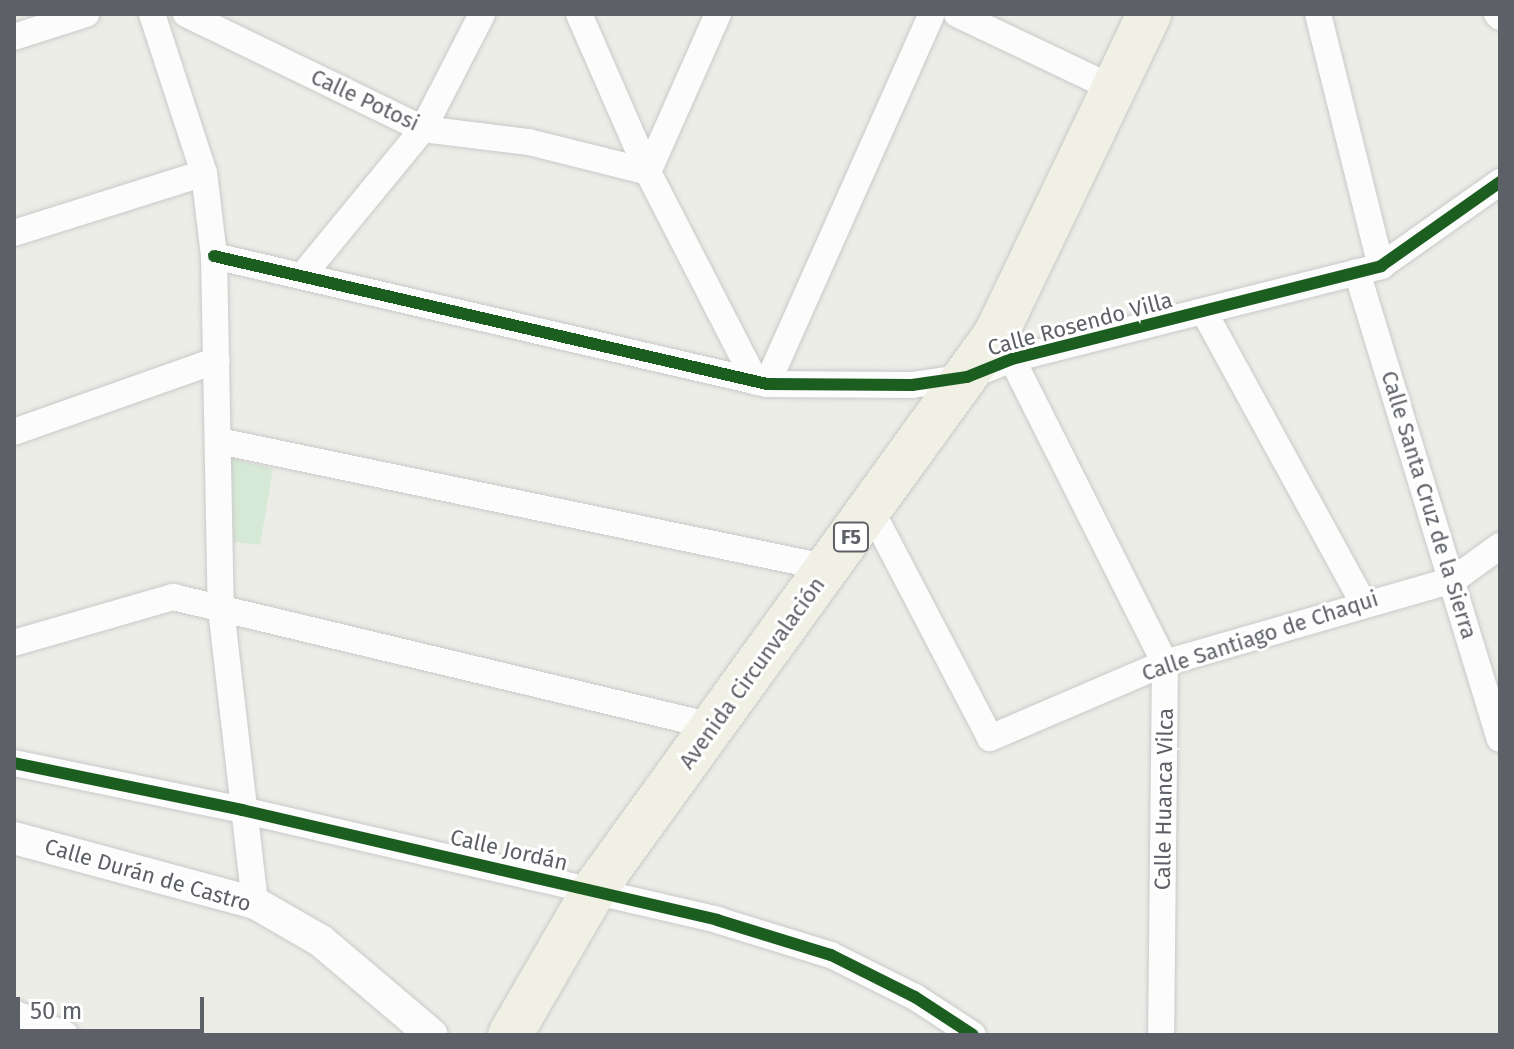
<!DOCTYPE html>
<meta charset="utf-8">
<style>
body{margin:0}
#map{position:relative;width:1514px;height:1049px;overflow:hidden;background:#edede8;font-family:"Fira Sans",sans-serif}
div>[style]{position:absolute}
[style*='--x']{left:calc(var(--x)*1px);top:calc(var(--y)*1px);width:calc(var(--w)*1px);rotate:calc(var(--a)*1deg)}
.green>*{inset:0;background:#d6e9d6}
.roads{filter:drop-shadow(0 0 2px #c9c9c9) drop-shadow(0 0 2px #c9c9c9)}
.minor>*{height:26px;margin:-13px;padding:0 13px;transform-origin:13px;border-radius:13px;background:#fcfcfc}
.tertiary>*{height:32px;margin:-16px;padding:0 16px;transform-origin:16px;border-radius:16px;background:#fcfcfc}
.trunk>*{height:44px;margin:-22px;padding:0 22px;transform-origin:22px;border-radius:22px;background:#f1f0e5}
.cycleway>*{height:12px;margin:-6px;padding:0 6px;transform-origin:6px;border-radius:6px;background:#1b5e20}
span{translate:-50% -50%;white-space:nowrap;text-align:center;line-height:1.15;-webkit-text-stroke:6px #fff;paint-order:stroke}
.shield-label span{padding:2px 6px;background:#fff;border:2px solid;border-radius:6px;-webkit-text-stroke-width:0}
.shield-label{font-size:20px;color:#5d6066;font-weight:700}
.street-label{font-size:22px;color:#5d6066}
.frame{position:absolute;inset:0;border:16px solid #5d6066;pointer-events:none}
.scale{position:absolute;left:16px;top:997px;width:188px;height:36px;box-sizing:border-box;border:4px solid #5d6066;border-top:0;padding-left:10px;font-size:24px;line-height:28px;white-space:nowrap;color:#5d6066;-webkit-text-stroke:6px #fff;paint-order:stroke}
</style>
<div id="map">
<div class="green">
<div style="clip-path:polygon(231px 458px,273px 469px,260px 545px,234px 542px)"></div>
</div>
<div class="roads">
<div class="minor">
<div style="--x:152;--y:14;--w:167;--a:71.9"></div>
<div style="--x:204;--y:173;--w:84;--a:83.1"></div>
<div style="--x:214;--y:256;--w:353;--a:88.9"></div>
<div style="--x:221;--y:609;--w:296;--a:83.4"></div>
<div style="--x:186;--y:14;--w:263;--a:25.9"></div>
<div style="--x:423;--y:129;--w:107;--a:7"></div>
<div style="--x:529;--y:142;--w:123;--a:14.1"></div>
<div style="--x:648;--y:172;--w:173;--a:-66.1"></div>
<div style="--x:579;--y:14;--w:172;--a:66.4"></div>
<div style="--x:648;--y:172;--w:236;--a:62.8"></div>
<div style="--x:957;--y:14;--w:175;--a:25.4"></div>
<div style="--x:1318;--y:14;--w:260;--a:76"></div>
<div style="--x:1497;--y:14;--w:4;--a:45"></div>
<div style="--x:14;--y:37;--w:76;--a:-17.7"></div>
<div style="--x:14;--y:233;--w:199;--a:-17.5"></div>
<div style="--x:214;--y:256;--w:568;--a:13.03"></div>
<div style="--x:767;--y:384;--w:145;--a:0.4"></div>
<div style="--x:912;--y:385;--w:56;--a:-8.3"></div>
<div style="--x:967;--y:377;--w:48;--a:-21.8"></div>
<div style="--x:1012;--y:359;--w:381;--a:-14.1"></div>
<div style="--x:1381;--y:266;--w:146;--a:-35.2"></div>
<div style="--x:1357;--y:272;--w:488;--a:73"></div>
<div style="--x:303;--y:275;--w:189;--a:-50.6"></div>
<div style="--x:423;--y:129;--w:129;--a:-62.8"></div>
<div style="--x:1204;--y:312;--w:331;--a:61.3"></div>
<div style="--x:1012;--y:359;--w:340;--a:63.3"></div>
<div style="--x:1165;--y:663;--w:372;--a:90.6"></div>
<div style="--x:767;--y:384;--w:405;--a:-66"></div>
<div style="--x:14;--y:432;--w:215;--a:-19.5"></div>
<div style="--x:219;--y:441;--w:623;--a:11.76"></div>
<div style="--x:871;--y:510;--w:257;--a:62.4"></div>
<div style="--x:990;--y:738;--w:190;--a:-23.2"></div>
<div style="--x:1165;--y:663;--w:300;--a:-16.1"></div>
<div style="--x:1453;--y:580;--w:58;--a:-35.9"></div>
<div style="--x:14;--y:643;--w:166;--a:-16.1"></div>
<div style="--x:173;--y:597;--w:554;--a:13.46"></div>
<div style="--x:14;--y:763;--w:233;--a:11.6"></div>
<div style="--x:242;--y:810;--w:488;--a:13"></div>
<div style="--x:717;--y:920;--w:119;--a:17.1"></div>
<div style="--x:831;--y:955;--w:94;--a:26.6"></div>
<div style="--x:915;--y:997;--w:69;--a:33.2"></div>
<div style="--x:14;--y:1013;--w:56;--a:22.9"></div>
</div>
<div class="tertiary">
<div style="--x:14;--y:838;--w:250;--a:15.1"></div>
<div style="--x:255;--y:903;--w:76;--a:29.9"></div>
<div style="--x:321;--y:941;--w:145;--a:40.3"></div>
</div>
<div class="trunk">
<div style="--x:510;--y:1035;--w:168;--a:-59.9"></div>
<div style="--x:594;--y:890;--w:686;--a:-54.13"></div>
<div style="--x:996;--y:334;--w:355;--a:-64.4"></div>
</div>
</div>
<div class="cycleway">
<div style="--x:214;--y:256;--w:568;--a:13.03"></div>
<div style="--x:767;--y:384;--w:145;--a:0.4"></div>
<div style="--x:912;--y:385;--w:56;--a:-8.3"></div>
<div style="--x:967;--y:377;--w:48;--a:-21.8"></div>
<div style="--x:1012;--y:359;--w:381;--a:-14.1"></div>
<div style="--x:1381;--y:266;--w:146;--a:-35.2"></div>
<div style="--x:14;--y:763;--w:233;--a:11.6"></div>
<div style="--x:242;--y:810;--w:488;--a:13"></div>
<div style="--x:717;--y:920;--w:119;--a:17.1"></div>
<div style="--x:831;--y:955;--w:94;--a:26.6"></div>
<div style="--x:915;--y:997;--w:69;--a:33.2"></div>
</div>
<div class="shield-label">
<span style="left:851px;top:537px">F5</span>
</div>
<div class="street-label">
<span style="left:365px;top:100px;rotate:25deg">Calle Potosi</span>
<span style="left:1080px;top:324px;rotate:-15deg">Calle Rosendo Villa</span>
<span style="left:1429px;top:505px;rotate:73deg">Calle Santa Cruz de la Sierra</span>
<span style="left:1260px;top:636px;rotate:-18deg">Calle Santiago de Chaqui</span>
<span style="left:752px;top:673px;rotate:-54deg">Avenida Circunvalación</span>
<span style="left:1164px;top:799px;rotate:-89deg">Calle Huanca Vilca</span>
<span style="left:509px;top:850px;rotate:13deg">Calle Jordán</span>
<span style="left:148px;top:875px;rotate:16deg">Calle Durán de Castro</span>
</div>
<div class="frame"></div>
<div class="scale">50 m</div>
</div>
